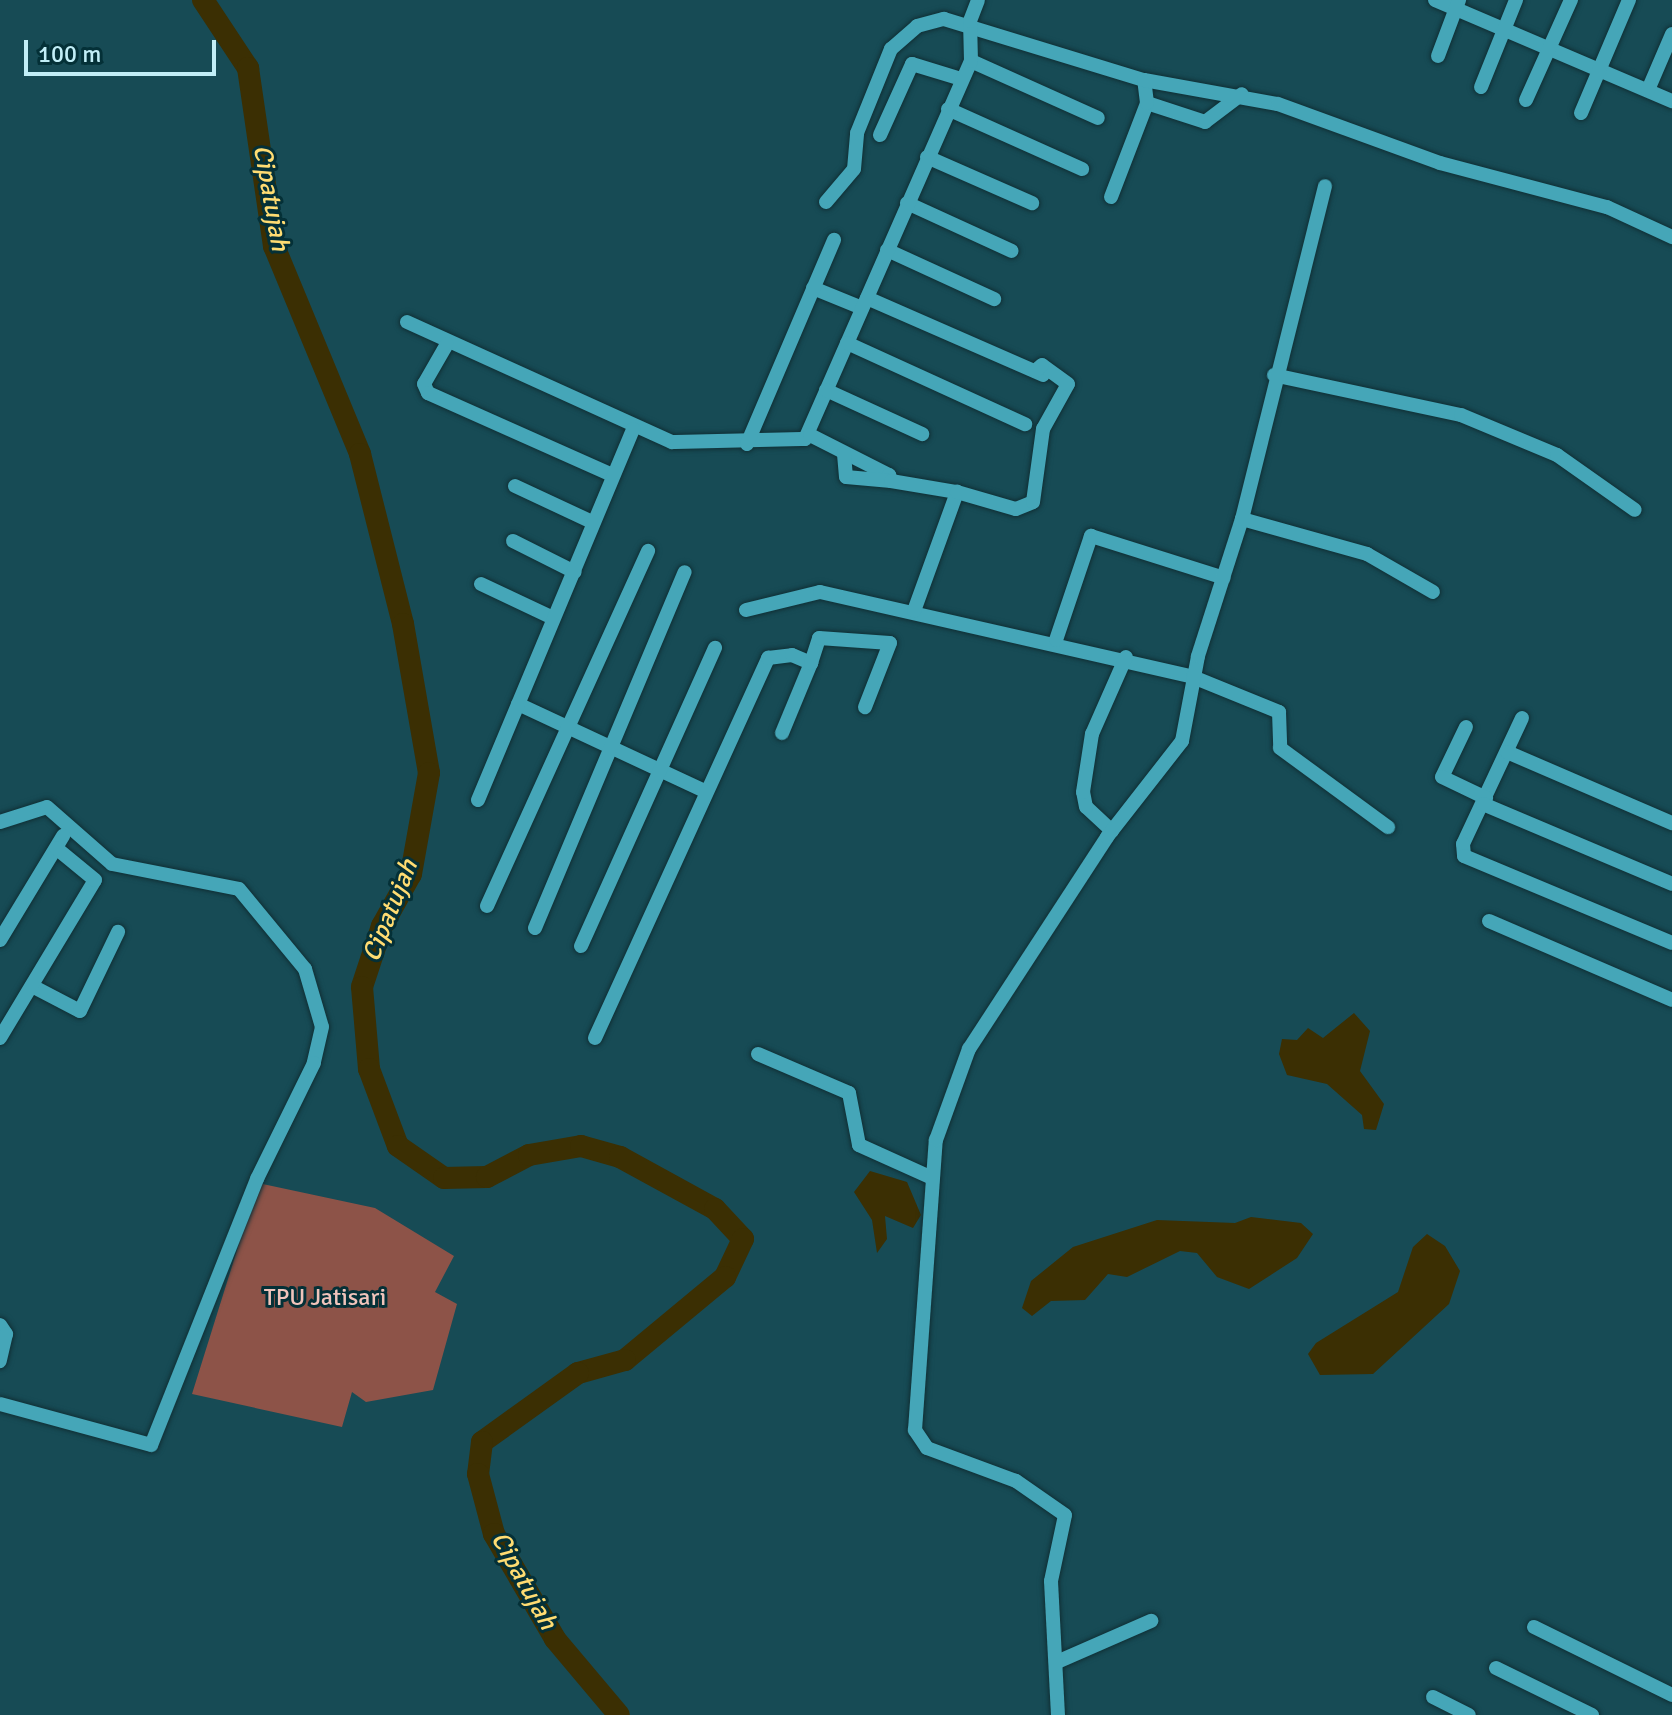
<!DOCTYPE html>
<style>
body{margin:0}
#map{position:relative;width:1672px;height:1715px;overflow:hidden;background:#174b55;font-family:Signika,sans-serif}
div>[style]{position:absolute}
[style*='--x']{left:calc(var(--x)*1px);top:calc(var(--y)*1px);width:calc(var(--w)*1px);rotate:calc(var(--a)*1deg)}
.green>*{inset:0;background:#8d5348}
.water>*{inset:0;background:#3b2f03}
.river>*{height:22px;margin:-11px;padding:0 11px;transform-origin:11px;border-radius:11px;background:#3b2f03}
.roads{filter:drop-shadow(0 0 2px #102f35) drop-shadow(0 0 2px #102f35)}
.minor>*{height:14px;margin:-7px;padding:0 7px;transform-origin:7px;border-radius:7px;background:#45a6b8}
span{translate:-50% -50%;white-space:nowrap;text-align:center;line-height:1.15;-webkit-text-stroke:6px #043037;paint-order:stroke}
.park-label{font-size:24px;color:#f0c4bb}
.water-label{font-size:26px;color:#ffdc72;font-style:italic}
.scale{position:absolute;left:24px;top:40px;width:192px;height:36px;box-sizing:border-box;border:4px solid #c2eef7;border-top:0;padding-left:10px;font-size:24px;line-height:28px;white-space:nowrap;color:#c2eef7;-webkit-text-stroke:6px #043037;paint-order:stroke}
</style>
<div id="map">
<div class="green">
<div style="clip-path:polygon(258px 1183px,375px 1208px,454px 1256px,435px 1292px,457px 1304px,433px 1390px,366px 1402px,352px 1392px,342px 1427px,192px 1394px)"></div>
</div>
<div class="water">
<div style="clip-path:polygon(1354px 1013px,1370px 1031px,1360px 1071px,1384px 1104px,1376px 1130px,1364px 1129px,1362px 1115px,1327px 1084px,1287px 1075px,1279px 1054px,1282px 1039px,1297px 1040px,1308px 1028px,1323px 1038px)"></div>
<div style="clip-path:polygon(870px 1171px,907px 1182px,921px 1215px,913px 1228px,885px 1216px,887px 1239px,877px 1253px,872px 1220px,854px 1192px)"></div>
<div style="clip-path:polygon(1251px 1217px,1301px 1223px,1313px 1234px,1297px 1258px,1249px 1289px,1217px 1277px,1197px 1253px,1180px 1251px,1127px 1277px,1108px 1274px,1085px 1300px,1051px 1301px,1032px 1316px,1022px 1308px,1031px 1281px,1073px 1247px,1157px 1220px,1235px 1223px)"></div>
<div style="clip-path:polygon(1427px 1234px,1445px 1246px,1460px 1271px,1449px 1304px,1373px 1374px,1320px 1375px,1308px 1354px,1316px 1343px,1398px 1292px,1413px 1247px)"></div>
</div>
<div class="river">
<div style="--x:203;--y:0;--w:82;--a:56.5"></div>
<div style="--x:248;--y:68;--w:180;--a:81.7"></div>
<div style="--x:274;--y:246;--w:225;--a:67.5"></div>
<div style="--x:360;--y:454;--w:175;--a:75.8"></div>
<div style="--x:403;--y:624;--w:151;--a:80.1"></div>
<div style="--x:429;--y:773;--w:103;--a:100.1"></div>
<div style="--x:411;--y:874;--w:60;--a:119.1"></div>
<div style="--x:382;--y:926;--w:64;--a:108.2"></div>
<div style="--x:362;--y:987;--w:82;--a:85.1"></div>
<div style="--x:369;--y:1069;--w:82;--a:69.4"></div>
<div style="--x:398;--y:1146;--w:56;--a:34.8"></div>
<div style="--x:444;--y:1178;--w:43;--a:-1.3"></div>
<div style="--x:487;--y:1177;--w:47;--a:-27.6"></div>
<div style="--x:529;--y:1155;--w:53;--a:-9.8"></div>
<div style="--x:581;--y:1146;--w:41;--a:15.8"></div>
<div style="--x:620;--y:1157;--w:108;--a:28.7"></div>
<div style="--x:715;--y:1209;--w:41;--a:47"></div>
<div style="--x:743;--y:1239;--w:42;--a:115.3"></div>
<div style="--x:725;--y:1277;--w:130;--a:140.3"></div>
<div style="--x:625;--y:1360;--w:49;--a:164.5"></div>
<div style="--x:578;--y:1373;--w:118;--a:144.3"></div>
<div style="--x:482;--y:1442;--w:32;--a:97"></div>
<div style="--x:478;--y:1474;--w:62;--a:75.1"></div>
<div style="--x:494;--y:1534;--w:121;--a:59.8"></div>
<div style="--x:555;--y:1639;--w:99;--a:49.9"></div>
</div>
<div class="roads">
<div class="minor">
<div style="--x:1435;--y:0;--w:258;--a:23.1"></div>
<div style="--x:1438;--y:56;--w:60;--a:-69.4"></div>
<div style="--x:971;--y:61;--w:139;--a:24.2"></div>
<div style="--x:1481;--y:87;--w:94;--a:-68.1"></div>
<div style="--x:1648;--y:90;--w:61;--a:-66.8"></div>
<div style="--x:1526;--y:100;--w:110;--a:-65.8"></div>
<div style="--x:1147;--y:103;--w:61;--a:18.1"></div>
<div style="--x:1205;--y:122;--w:46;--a:-37.1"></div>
<div style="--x:948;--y:109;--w:147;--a:24.1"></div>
<div style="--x:1581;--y:113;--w:123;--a:-67"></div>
<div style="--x:880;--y:135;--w:78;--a:-65.7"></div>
<div style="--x:912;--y:64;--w:51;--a:17"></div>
<div style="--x:927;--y:157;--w:115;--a:23.7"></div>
<div style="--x:1111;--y:197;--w:101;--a:-69"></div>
<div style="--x:1147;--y:103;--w:23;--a:-97"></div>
<div style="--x:826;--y:202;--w:43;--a:-49.7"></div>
<div style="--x:854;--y:169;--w:36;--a:-85"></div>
<div style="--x:857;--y:133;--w:91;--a:-68"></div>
<div style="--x:891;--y:49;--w:35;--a:-41"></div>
<div style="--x:917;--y:26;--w:28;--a:-15"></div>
<div style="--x:944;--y:19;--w:209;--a:17"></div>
<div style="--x:1144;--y:80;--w:136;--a:10.2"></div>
<div style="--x:1278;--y:104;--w:172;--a:20"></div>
<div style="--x:1440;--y:163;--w:173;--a:14.8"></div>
<div style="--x:1607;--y:207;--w:72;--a:24.8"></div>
<div style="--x:907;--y:203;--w:115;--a:24.6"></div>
<div style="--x:887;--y:250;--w:118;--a:24.6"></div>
<div style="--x:813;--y:288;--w:53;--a:22.2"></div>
<div style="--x:867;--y:298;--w:192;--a:23.6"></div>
<div style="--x:407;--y:322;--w:291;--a:24.4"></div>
<div style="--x:672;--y:442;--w:133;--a:-1.3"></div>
<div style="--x:805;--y:439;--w:413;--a:-66.3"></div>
<div style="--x:971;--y:61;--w:40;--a:-91.4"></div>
<div style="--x:970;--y:21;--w:22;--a:-69"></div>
<div style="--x:847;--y:343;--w:196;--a:24.5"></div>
<div style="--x:447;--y:344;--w:46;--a:119.9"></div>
<div style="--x:424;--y:384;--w:10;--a:66"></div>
<div style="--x:428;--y:393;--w:201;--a:24"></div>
<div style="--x:1274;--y:375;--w:191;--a:12.1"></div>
<div style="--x:1461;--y:415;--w:104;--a:22.6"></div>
<div style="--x:1557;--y:455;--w:95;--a:35.2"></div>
<div style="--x:826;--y:390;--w:106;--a:24.6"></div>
<div style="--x:810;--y:435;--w:89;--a:26.9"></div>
<div style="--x:889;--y:475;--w:6;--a:72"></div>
<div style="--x:891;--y:481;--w:45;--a:-174.9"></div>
<div style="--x:846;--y:477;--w:24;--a:-95"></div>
<div style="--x:747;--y:444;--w:222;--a:-66.9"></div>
<div style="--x:891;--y:481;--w:67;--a:9.5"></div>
<div style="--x:515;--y:486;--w:83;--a:25"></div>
<div style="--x:1242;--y:519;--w:130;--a:15.6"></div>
<div style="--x:1367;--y:554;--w:76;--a:29.9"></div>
<div style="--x:513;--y:541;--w:69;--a:26.6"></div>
<div style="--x:481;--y:584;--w:80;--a:25.3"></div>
<div style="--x:746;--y:610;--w:76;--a:-13.7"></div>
<div style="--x:820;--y:592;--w:383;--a:12.8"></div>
<div style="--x:1193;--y:677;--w:93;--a:22.1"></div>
<div style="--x:1279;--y:712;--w:36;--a:88"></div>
<div style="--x:1280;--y:748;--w:134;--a:36.2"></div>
<div style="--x:914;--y:611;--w:127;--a:-70.1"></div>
<div style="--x:957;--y:492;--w:61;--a:16.1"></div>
<div style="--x:1016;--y:509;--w:18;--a:-22"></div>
<div style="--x:1033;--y:502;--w:74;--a:-82.2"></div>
<div style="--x:1043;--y:429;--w:51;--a:-60.9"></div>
<div style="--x:1068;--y:384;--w:32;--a:-144"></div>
<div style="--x:1042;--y:365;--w:9;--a:139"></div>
<div style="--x:1056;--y:640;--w:110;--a:-71.4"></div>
<div style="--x:1091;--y:536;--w:139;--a:17.5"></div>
<div style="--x:518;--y:704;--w:208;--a:25"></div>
<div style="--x:1522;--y:718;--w:139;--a:115.1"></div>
<div style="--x:1463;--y:844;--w:12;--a:85"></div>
<div style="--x:1464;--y:856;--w:225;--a:22.7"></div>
<div style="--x:1466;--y:727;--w:55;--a:115.6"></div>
<div style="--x:1442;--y:777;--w:49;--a:25.5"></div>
<div style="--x:782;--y:733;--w:76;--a:-67.5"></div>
<div style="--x:1507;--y:752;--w:180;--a:23.3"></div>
<div style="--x:478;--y:800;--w:402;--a:-67.3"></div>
<div style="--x:1483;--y:804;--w:205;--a:22.9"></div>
<div style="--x:0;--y:822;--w:49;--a:-17.7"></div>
<div style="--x:47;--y:807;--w:86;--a:41.2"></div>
<div style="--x:112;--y:864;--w:129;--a:11.1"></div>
<div style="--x:239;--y:889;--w:104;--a:50.5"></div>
<div style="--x:305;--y:969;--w:60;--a:73.7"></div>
<div style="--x:322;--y:1027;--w:37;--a:103"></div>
<div style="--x:314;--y:1063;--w:129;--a:116.2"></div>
<div style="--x:257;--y:1179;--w:286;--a:111.7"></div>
<div style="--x:151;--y:1445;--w:156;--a:-164.8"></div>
<div style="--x:1112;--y:831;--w:35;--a:-137"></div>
<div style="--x:1086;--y:807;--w:15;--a:-101"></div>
<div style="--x:1083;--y:792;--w:59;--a:-81.2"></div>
<div style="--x:1092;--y:734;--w:84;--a:-66.2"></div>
<div style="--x:487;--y:906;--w:390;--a:-65.6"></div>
<div style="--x:1489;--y:921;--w:199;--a:23.3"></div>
<div style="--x:535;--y:928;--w:386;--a:-67.2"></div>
<div style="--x:0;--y:940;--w:122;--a:-58.8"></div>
<div style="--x:581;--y:946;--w:327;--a:-65.8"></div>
<div style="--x:32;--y:986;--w:54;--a:27.5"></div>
<div style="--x:80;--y:1011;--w:88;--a:-64.3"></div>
<div style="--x:0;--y:1038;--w:184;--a:-59"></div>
<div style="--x:95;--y:880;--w:50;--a:-140.6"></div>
<div style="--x:595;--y:1038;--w:418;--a:-65.5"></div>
<div style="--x:768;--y:658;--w:24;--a:-7"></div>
<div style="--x:792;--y:655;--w:21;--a:23"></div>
<div style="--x:811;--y:663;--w:26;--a:-72"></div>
<div style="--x:819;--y:638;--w:71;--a:4"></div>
<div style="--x:890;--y:643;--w:69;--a:111.3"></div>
<div style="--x:758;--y:1054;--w:99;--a:23.2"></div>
<div style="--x:849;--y:1093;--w:53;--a:79.1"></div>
<div style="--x:859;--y:1145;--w:80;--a:24.3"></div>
<div style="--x:0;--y:1325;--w:11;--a:56"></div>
<div style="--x:6;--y:1334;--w:28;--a:103"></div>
<div style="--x:1534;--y:1627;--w:154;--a:26.2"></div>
<div style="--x:1057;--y:1662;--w:103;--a:-23.6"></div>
<div style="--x:1496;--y:1668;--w:107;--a:26.1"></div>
<div style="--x:1433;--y:1697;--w:40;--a:26.6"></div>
<div style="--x:1058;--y:1715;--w:134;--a:-93"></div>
<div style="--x:1051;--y:1581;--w:67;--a:-78"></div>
<div style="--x:1065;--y:1515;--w:60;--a:-145.2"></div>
<div style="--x:1016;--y:1481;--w:95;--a:-159.7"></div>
<div style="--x:927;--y:1448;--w:22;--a:-124"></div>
<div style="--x:915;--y:1430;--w:291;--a:-85.9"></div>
<div style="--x:936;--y:1140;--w:97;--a:-70.1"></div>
<div style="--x:969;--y:1049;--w:253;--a:-56.9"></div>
<div style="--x:1107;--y:837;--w:122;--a:-52"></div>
<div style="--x:1182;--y:741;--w:86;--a:-79.3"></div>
<div style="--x:1198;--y:656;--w:144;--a:-72.2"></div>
<div style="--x:1242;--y:519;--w:343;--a:-76"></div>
</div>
</div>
<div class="park-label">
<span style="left:325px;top:1298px">TPU Jatisari</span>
</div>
<div class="water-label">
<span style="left:270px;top:198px;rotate:80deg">Cipatujah</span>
<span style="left:391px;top:911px;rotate:-68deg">Cipatujah</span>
<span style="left:523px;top:1581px;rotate:61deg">Cipatujah</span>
</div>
<div class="scale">100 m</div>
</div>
